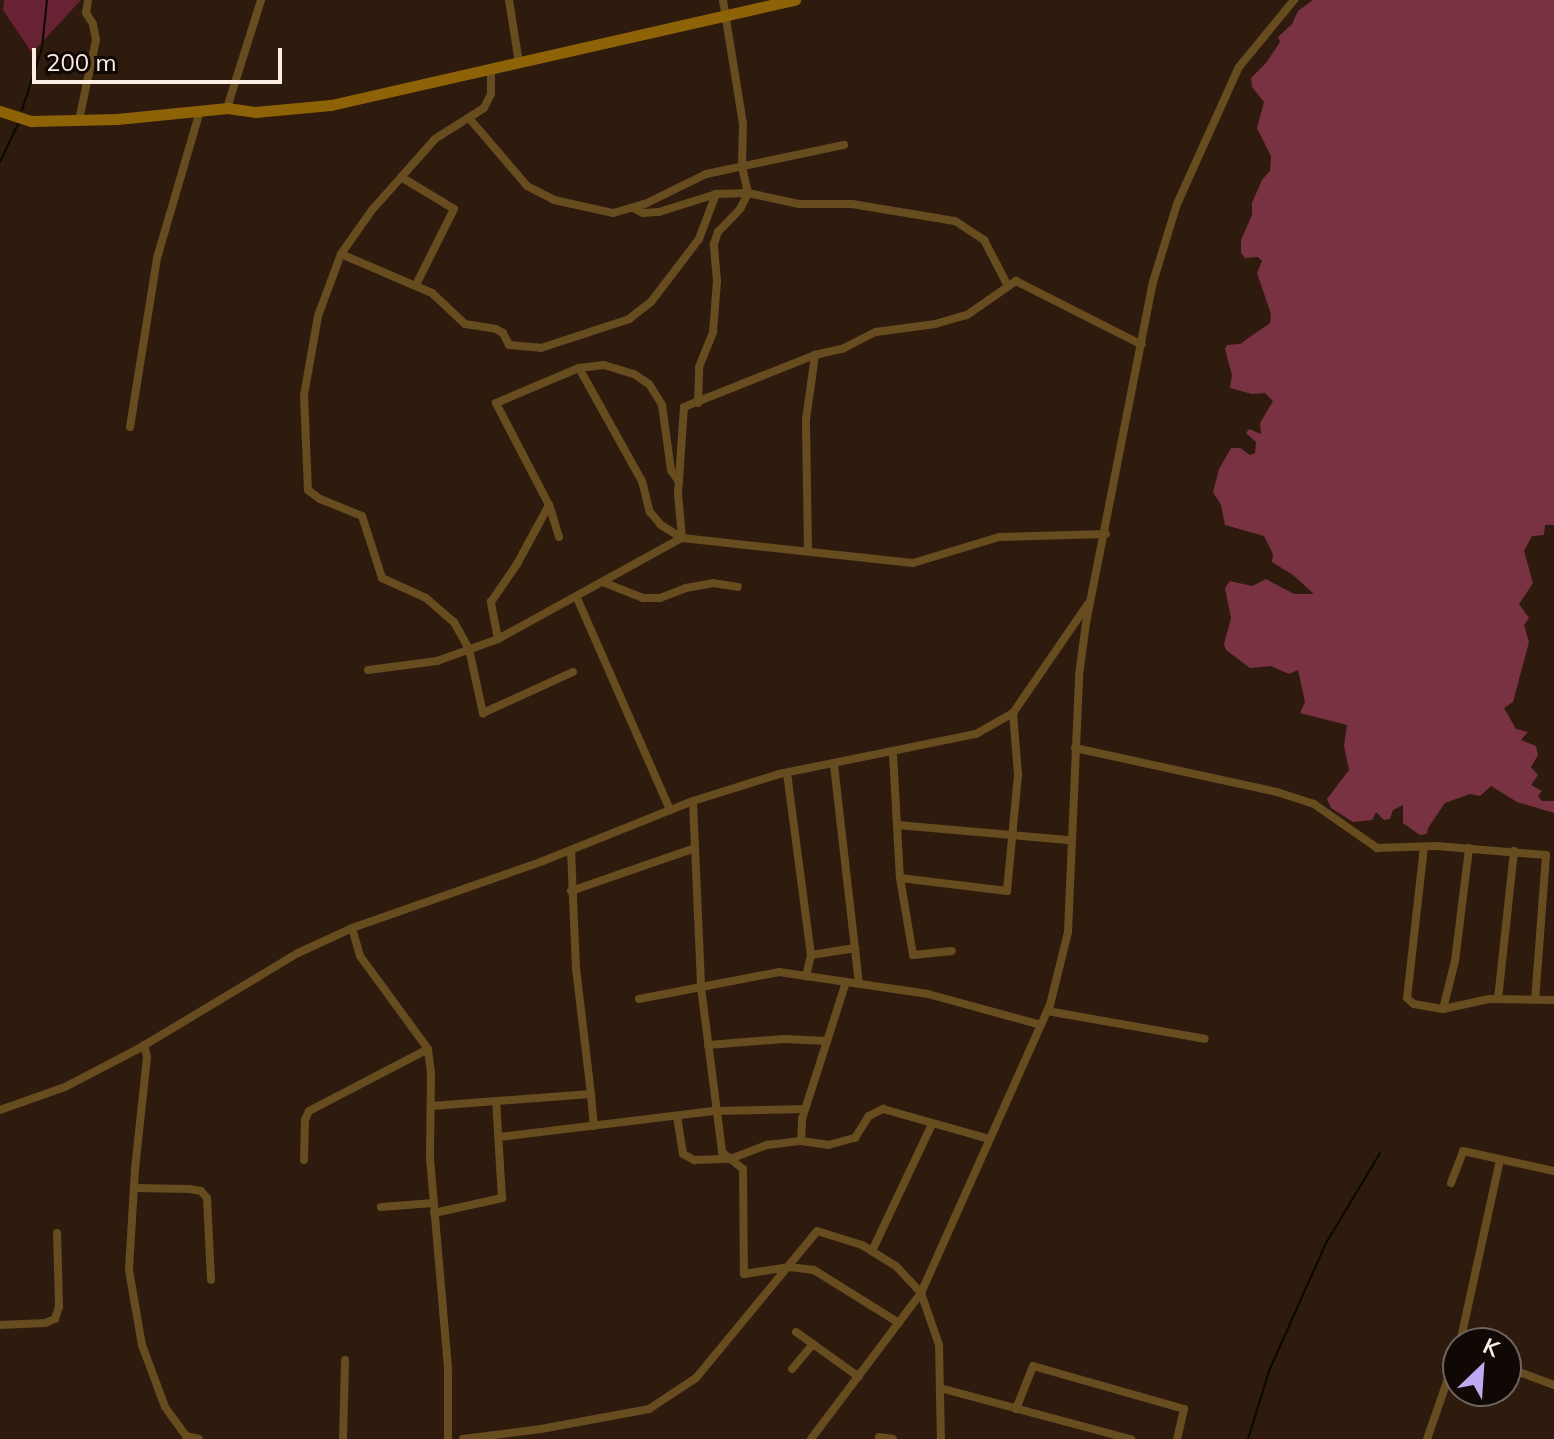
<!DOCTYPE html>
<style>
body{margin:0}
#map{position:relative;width:1554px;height:1439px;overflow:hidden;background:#2e1b0e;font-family:Mulish,sans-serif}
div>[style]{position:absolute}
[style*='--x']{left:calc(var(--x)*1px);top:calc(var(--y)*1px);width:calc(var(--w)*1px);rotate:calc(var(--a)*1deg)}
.green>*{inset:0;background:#672233}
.forest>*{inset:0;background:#793242}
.stream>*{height:2px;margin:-1px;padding:0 1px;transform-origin:1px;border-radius:1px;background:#0b0800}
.street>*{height:8px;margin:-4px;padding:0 4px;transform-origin:4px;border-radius:4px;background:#664c1e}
.secondary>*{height:11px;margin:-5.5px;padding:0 5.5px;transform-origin:5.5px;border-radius:5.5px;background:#8e6307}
span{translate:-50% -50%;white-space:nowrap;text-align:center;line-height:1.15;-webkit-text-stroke:8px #100804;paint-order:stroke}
.north{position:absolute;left:1442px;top:1327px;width:80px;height:80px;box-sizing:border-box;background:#100804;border:2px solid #6e645e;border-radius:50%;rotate:25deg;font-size:22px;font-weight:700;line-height:32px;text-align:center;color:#fbede4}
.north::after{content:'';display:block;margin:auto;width:28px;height:36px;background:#c1a8f3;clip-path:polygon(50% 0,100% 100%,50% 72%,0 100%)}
.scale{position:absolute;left:32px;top:48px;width:250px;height:36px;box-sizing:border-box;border:4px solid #fbede4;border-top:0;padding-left:10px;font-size:24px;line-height:28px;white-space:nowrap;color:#fbede4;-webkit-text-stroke:6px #100804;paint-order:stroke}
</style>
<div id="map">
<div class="green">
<div style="clip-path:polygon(4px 0,81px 0,32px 53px,3px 10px)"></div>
</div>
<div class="forest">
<div style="clip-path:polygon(1313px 0,1554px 0,1554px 525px,1545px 525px,1544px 535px,1532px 536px,1524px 551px,1533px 583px,1519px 604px,1529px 618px,1524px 625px,1529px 642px,1513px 702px,1504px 708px,1516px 729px,1528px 732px,1521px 740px,1536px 746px,1538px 755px,1531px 767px,1538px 775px,1531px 785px,1542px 791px,1538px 796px,1542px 801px,1554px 801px,1554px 813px,1517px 802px,1491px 786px,1480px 796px,1470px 794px,1445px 803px,1428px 828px,1427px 834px,1420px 835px,1403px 823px,1403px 805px,1393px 810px,1390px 819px,1384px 820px,1376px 812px,1372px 820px,1353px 822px,1331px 808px,1327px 799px,1349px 770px,1344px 746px,1347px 725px,1300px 713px,1305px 702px,1298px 670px,1289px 674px,1271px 666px,1250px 668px,1226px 650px,1224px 644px,1231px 618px,1225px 588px,1230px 581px,1252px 586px,1266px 579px,1294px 594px,1314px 594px,1293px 575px,1272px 562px,1273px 554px,1264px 536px,1225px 525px,1221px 505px,1213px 492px,1219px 469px,1231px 448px,1240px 448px,1250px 455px,1255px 453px,1256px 442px,1246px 433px,1249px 429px,1261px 434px,1260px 423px,1273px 401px,1265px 393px,1252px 394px,1230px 388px,1232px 375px,1225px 349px,1227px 345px,1240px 344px,1270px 323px,1271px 314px,1257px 273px,1262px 261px,1258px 257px,1245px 258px,1241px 253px,1241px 240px,1252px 215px,1252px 203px,1262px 180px,1270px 171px,1271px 156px,1257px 128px,1264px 102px,1252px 87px,1251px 78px,1266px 63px,1280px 42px,1278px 37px,1292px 24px,1298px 11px)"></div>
</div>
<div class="stream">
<div style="--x:22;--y:110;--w:65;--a:-72.1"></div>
<div style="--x:42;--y:48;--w:48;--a:-84.1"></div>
<div style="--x:0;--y:162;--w:42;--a:-64.7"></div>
<div style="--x:1248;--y:1439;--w:71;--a:-72.8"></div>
<div style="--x:1269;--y:1371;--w:140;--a:-66"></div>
<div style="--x:1326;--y:1243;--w:105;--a:-59"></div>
</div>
<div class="street">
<div style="--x:509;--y:0;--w:64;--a:81"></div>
<div style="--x:491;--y:69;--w:25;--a:90"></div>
<div style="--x:491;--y:94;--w:16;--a:117"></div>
<div style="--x:484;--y:108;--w:58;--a:147.7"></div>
<div style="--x:435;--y:139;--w:95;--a:131.6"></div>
<div style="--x:372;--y:210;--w:54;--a:125.2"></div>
<div style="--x:341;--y:254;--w:66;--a:110.4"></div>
<div style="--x:318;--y:316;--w:80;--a:100"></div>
<div style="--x:304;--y:395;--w:95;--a:87.6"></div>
<div style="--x:308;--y:490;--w:15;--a:37"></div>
<div style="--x:320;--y:499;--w:45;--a:22"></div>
<div style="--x:362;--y:516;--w:65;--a:72.1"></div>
<div style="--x:382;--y:578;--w:48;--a:24.4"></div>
<div style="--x:426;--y:598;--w:37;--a:41"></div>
<div style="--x:454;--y:622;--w:31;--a:61"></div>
<div style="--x:469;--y:649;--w:66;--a:77.7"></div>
<div style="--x:483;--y:713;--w:99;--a:-24.5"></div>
<div style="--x:227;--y:108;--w:113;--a:-72.5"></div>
<div style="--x:469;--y:118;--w:89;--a:49.5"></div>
<div style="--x:527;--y:186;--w:30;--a:27"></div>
<div style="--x:554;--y:200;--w:60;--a:12.4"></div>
<div style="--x:613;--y:213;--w:33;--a:-16"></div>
<div style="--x:645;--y:204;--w:68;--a:-26.2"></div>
<div style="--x:706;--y:174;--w:141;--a:-11.9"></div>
<div style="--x:79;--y:120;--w:82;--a:-78"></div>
<div style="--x:96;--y:40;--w:16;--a:-101"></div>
<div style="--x:93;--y:24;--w:13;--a:-122"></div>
<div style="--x:86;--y:13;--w:13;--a:-81"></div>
<div style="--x:401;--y:177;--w:62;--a:31.1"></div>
<div style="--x:454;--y:209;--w:85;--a:116.6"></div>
<div style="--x:633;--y:208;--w:11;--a:27"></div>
<div style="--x:643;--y:213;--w:16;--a:-4"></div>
<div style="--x:659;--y:212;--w:60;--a:-17.5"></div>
<div style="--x:716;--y:194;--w:32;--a:-2"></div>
<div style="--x:748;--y:193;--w:52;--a:12.2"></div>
<div style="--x:799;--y:204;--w:53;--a:0"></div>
<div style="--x:852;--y:204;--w:104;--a:9.4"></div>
<div style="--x:955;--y:221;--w:35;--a:33"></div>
<div style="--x:984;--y:240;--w:52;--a:62.4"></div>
<div style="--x:341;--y:254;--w:99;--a:23.2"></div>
<div style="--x:432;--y:293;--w:45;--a:43.2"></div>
<div style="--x:465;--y:324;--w:31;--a:9"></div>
<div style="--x:496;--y:329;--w:8;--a:30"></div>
<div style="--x:503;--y:333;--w:13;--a:63"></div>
<div style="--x:509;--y:345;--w:32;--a:5"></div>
<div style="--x:541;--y:348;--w:93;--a:-18.2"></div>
<div style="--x:629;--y:319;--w:28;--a:-38"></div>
<div style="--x:651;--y:302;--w:79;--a:-52.7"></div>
<div style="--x:699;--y:239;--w:48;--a:-69.3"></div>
<div style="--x:579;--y:368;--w:129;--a:60.9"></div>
<div style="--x:642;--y:481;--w:32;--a:76"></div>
<div style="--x:650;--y:512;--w:17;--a:50"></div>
<div style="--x:661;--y:525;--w:25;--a:32"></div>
<div style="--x:682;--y:538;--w:232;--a:6.2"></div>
<div style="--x:913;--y:563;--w:90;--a:-16.8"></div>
<div style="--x:999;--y:537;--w:107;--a:-1.6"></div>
<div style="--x:698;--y:403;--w:36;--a:-88"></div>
<div style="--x:699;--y:367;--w:38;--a:-68"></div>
<div style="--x:713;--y:332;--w:51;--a:-85.5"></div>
<div style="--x:717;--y:281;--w:37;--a:-95"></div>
<div style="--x:714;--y:244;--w:13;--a:-72"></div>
<div style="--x:718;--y:232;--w:32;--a:-46"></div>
<div style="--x:740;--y:209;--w:18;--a:-63"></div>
<div style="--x:748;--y:193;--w:27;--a:-103"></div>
<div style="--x:742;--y:167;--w:43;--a:-88.7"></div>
<div style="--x:743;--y:124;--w:126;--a:-99.2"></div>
<div style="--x:130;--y:427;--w:171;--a:-80.9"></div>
<div style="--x:157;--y:258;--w:153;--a:-73.7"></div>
<div style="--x:559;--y:537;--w:34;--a:-107"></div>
<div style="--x:549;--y:505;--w:115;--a:-117.5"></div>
<div style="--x:496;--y:403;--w:90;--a:-22.9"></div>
<div style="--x:579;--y:368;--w:25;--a:-7"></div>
<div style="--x:604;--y:365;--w:31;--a:17"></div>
<div style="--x:634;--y:374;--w:18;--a:34"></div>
<div style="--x:649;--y:384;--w:25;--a:58"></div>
<div style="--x:662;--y:405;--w:66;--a:82.1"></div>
<div style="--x:671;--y:470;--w:14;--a:56"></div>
<div style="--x:682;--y:538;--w:44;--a:-95.2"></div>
<div style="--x:678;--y:494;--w:87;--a:-86.1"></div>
<div style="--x:684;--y:407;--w:141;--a:-21.7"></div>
<div style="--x:815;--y:355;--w:28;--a:-13"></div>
<div style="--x:842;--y:349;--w:38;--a:-27"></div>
<div style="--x:876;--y:332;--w:60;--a:-7.7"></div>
<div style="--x:935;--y:324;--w:33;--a:-16"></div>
<div style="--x:967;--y:315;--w:60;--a:-34.8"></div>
<div style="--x:1016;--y:281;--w:141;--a:26.9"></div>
<div style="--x:808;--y:550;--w:130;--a:-90.9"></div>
<div style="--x:806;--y:420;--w:66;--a:-82.1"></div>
<div style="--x:605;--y:583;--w:41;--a:21.5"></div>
<div style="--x:643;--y:598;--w:17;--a:0"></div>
<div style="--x:660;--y:598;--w:28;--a:-21"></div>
<div style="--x:686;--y:588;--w:27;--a:-10"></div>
<div style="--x:713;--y:583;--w:25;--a:9"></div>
<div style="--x:577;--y:598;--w:232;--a:66.3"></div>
<div style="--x:498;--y:639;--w:38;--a:-101"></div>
<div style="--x:491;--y:602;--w:46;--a:-55.6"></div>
<div style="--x:517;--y:564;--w:67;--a:-61.5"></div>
<div style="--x:368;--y:670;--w:70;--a:-7.4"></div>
<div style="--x:437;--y:661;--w:65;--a:-19.8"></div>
<div style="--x:498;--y:639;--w:210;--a:-28.8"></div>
<div style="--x:1075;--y:748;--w:207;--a:12.3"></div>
<div style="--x:1277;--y:792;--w:39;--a:18"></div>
<div style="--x:1314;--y:804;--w:77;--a:34.9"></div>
<div style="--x:1377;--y:848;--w:59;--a:-1.9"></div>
<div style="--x:1436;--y:846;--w:110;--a:4.7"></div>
<div style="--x:1546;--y:855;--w:145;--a:94.3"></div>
<div style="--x:893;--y:754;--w:124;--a:86.8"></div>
<div style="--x:900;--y:878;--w:78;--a:80.4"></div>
<div style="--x:913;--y:955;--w:39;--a:-6"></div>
<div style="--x:834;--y:765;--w:220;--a:83.5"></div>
<div style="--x:787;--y:773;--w:184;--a:82.5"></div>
<div style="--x:811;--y:955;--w:22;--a:103"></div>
<div style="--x:693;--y:801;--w:186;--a:87.5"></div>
<div style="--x:701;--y:987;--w:166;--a:82.7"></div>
<div style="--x:722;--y:1152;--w:27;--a:39"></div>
<div style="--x:743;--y:1169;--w:105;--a:89.5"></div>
<div style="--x:744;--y:1274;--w:46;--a:-8.8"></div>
<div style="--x:789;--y:1267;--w:25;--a:7"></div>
<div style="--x:814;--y:1270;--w:100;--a:31.9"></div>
<div style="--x:897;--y:825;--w:174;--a:5"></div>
<div style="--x:1424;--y:847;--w:152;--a:96.4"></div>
<div style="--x:1407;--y:998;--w:9;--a:41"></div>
<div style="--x:1414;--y:1004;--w:29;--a:10"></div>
<div style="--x:1443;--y:1009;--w:47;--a:-12.3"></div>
<div style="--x:1489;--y:999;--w:65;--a:0.9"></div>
<div style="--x:900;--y:878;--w:108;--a:6.9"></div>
<div style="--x:1007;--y:891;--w:117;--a:-84.6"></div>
<div style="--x:1018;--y:775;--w:62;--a:-94.6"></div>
<div style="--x:571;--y:891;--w:131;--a:-19.1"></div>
<div style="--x:352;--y:928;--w:29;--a:74"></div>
<div style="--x:360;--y:956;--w:115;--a:53.8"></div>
<div style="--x:428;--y:1049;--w:24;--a:83"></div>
<div style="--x:431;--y:1073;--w:85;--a:90.7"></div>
<div style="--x:430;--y:1158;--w:213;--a:85.1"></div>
<div style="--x:448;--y:1370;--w:69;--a:90"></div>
<div style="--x:811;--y:955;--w:45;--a:-9"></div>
<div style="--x:639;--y:999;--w:143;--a:-10.9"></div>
<div style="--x:779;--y:972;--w:151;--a:8.4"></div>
<div style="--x:928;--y:994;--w:117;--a:15.3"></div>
<div style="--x:1498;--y:999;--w:149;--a:-83.8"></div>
<div style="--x:1443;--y:1009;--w:49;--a:-76"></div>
<div style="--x:1455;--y:961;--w:114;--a:-82.9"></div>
<div style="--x:1047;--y:1011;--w:160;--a:10"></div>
<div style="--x:144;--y:1045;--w:12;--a:76"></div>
<div style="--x:147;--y:1057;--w:113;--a:96.1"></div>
<div style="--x:135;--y:1169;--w:101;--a:93.4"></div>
<div style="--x:129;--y:1270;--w:76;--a:80.2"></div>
<div style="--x:142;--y:1345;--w:66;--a:69.6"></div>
<div style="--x:165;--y:1407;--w:36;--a:54"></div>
<div style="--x:186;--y:1436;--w:13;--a:13"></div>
<div style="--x:708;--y:1045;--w:77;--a:-4.5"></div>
<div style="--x:785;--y:1039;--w:42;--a:2.7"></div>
<div style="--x:591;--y:1094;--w:32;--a:85"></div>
<div style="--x:431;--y:1106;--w:160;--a:-4.3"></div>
<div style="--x:591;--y:1094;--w:126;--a:-96.8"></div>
<div style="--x:576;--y:969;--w:119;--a:-92.4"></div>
<div style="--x:0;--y:1110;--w:69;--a:-19.5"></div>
<div style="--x:65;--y:1087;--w:82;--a:-27.5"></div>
<div style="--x:138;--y:1049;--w:187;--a:-31"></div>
<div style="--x:298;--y:953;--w:60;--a:-24.8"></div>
<div style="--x:352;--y:928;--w:202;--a:-19.3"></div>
<div style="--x:543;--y:861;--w:162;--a:-21.8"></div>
<div style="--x:693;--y:801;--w:90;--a:-17.4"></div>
<div style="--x:779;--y:774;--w:201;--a:-11.5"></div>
<div style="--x:976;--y:734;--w:43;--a:-29.6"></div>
<div style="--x:1013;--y:713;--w:132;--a:-55.5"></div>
<div style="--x:677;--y:1116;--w:38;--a:81"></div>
<div style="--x:683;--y:1154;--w:13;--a:29"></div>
<div style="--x:694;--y:1160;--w:36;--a:-2"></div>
<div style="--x:730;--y:1159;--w:40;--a:-21"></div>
<div style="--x:767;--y:1145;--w:34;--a:-7"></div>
<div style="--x:801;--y:1141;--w:27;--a:8"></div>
<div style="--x:828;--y:1145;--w:28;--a:-15"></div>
<div style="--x:855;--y:1138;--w:26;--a:-58"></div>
<div style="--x:869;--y:1116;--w:16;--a:-27"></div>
<div style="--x:883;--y:1109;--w:110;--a:15.8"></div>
<div style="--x:499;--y:1137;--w:218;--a:-6.9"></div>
<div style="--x:715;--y:1111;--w:90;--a:-1.3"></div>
<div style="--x:801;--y:1141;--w:22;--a:-87"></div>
<div style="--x:802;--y:1119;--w:144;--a:-72.2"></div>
<div style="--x:304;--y:1160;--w:40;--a:-88.6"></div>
<div style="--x:305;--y:1120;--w:10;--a:-66"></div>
<div style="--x:309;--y:1111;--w:134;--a:-27.5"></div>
<div style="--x:1451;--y:1183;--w:34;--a:-69"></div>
<div style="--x:1463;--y:1151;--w:93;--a:12.4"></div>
<div style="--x:134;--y:1188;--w:55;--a:1"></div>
<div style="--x:189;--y:1189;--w:12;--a:9"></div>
<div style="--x:201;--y:1191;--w:9;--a:49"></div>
<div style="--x:207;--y:1198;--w:82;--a:87.2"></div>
<div style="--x:381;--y:1207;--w:52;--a:-4.4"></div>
<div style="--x:434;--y:1213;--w:70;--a:-12.4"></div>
<div style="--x:502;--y:1198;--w:97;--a:-93.5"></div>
<div style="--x:872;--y:1251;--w:140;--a:-64.7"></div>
<div style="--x:0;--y:1325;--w:45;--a:-2.5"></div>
<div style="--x:45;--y:1323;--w:11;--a:-22"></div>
<div style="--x:55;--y:1319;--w:13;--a:-72"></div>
<div style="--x:59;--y:1307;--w:74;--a:-91.5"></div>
<div style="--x:796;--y:1332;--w:77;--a:35.5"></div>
<div style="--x:1460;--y:1343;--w:188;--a:-77.7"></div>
<div style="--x:1506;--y:1367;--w:51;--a:20.6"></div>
<div style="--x:792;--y:1369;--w:33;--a:-50"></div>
<div style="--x:940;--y:1388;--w:198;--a:15"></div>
<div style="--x:1016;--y:1409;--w:46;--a:-68.4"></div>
<div style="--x:1033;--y:1366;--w:157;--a:15.9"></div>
<div style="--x:1184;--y:1409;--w:31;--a:103"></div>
<div style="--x:879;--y:1437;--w:14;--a:8"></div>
<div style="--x:343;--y:1439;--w:79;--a:-88.5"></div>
<div style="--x:463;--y:1439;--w:79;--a:-7.3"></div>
<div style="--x:541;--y:1429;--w:110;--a:-10.5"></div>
<div style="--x:649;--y:1409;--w:56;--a:-33.4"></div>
<div style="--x:696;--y:1378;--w:190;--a:-50.5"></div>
<div style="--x:817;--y:1231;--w:47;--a:17.3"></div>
<div style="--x:862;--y:1245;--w:40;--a:32"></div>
<div style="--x:896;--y:1266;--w:37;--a:47"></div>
<div style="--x:921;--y:1293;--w:55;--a:70.9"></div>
<div style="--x:939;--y:1345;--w:94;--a:88.8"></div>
<div style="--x:811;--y:1439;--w:183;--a:-53"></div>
<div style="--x:921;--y:1293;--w:316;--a:-65.9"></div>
<div style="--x:1050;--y:1005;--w:75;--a:-76.1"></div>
<div style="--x:1068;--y:932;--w:257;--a:-87.5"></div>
<div style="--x:1079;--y:675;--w:52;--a:-82.3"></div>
<div style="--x:1086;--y:623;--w:348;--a:-78.9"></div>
<div style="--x:1153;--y:282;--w:82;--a:-72.9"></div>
<div style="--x:1177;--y:204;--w:150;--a:-65.7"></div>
<div style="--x:1239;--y:67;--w:87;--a:-50.6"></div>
<div style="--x:1427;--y:1439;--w:94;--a:-70.8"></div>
</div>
<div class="secondary">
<div style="--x:0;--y:111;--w:33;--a:18"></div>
<div style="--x:31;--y:121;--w:86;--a:-1.3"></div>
<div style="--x:117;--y:119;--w:111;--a:-5.7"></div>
<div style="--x:227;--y:108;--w:28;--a:8"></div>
<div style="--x:255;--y:112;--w:76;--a:-5.3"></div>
<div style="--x:331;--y:105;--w:476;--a:-12.8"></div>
</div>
<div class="north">K</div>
<div class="scale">200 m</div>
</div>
